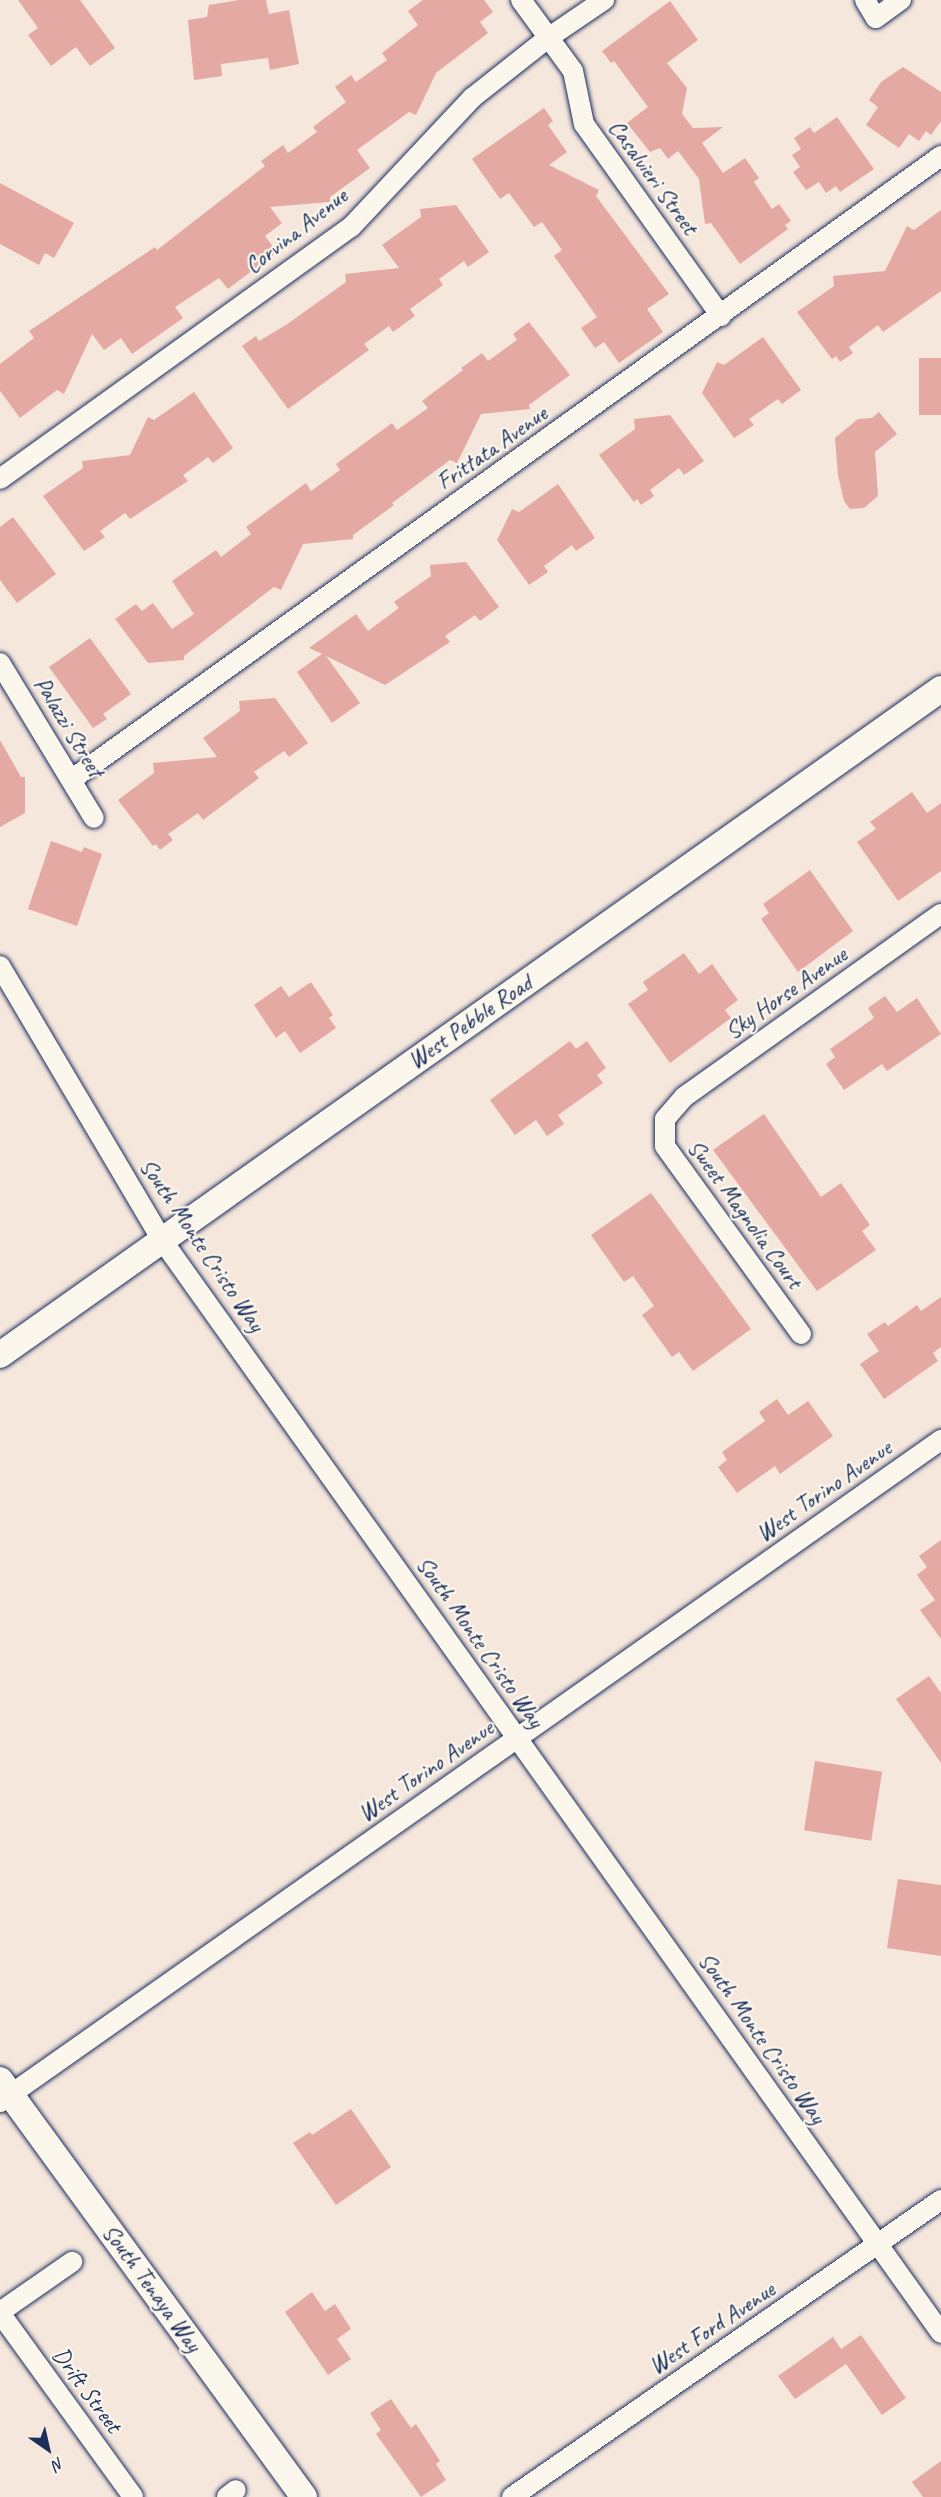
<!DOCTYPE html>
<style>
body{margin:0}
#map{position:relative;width:941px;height:2497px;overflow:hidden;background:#f6e7dd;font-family:Caveat,sans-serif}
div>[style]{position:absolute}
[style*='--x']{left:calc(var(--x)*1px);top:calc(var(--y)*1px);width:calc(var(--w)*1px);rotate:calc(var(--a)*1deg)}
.building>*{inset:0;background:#e4a9a3;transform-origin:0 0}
.roads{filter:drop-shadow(0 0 2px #1b2f5e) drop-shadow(0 0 2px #1b2f5e)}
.minor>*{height:20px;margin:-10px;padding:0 10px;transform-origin:10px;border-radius:10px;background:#fbf7ec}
.tertiary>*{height:26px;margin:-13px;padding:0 13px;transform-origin:13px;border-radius:13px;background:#fbf7ec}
span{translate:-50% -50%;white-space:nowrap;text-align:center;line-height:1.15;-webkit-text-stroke:4.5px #fbf7ec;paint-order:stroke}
.street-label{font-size:24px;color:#1b2f5e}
.north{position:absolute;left:18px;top:2419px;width:60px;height:60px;-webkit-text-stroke:4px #fbf7ec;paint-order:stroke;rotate:146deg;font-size:16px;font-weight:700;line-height:24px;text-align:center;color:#1b2f5e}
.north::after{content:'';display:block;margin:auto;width:21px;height:27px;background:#1b2f5e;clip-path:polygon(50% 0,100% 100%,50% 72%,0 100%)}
</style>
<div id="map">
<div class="building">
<div style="clip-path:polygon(18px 0,80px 0,115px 48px,90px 66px,76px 47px,51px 66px,28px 35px,38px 28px)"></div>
<div style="clip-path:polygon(239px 0,266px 0,269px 14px,289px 10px,299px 64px,270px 70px,268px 58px,221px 64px,222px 76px,194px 80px,188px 20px,207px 17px,209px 5px)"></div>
<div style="clip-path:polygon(423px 0,484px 0,493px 12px,480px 22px,488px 33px,436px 73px,416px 115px,409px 112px,357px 150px,370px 168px,330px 197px,330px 202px,270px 207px,282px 223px,265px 236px,277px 252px,228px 289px,219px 278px,175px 307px,183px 318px,132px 354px,121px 338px,104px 350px,92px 334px,64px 394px,57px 390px,20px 418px,0 391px,0 364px,34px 338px,29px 331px,155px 247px,157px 250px,265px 166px,261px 161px,283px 145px,288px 153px,317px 132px,313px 127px,346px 102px,335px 87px,351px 75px,356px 82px,387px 60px,382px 53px,418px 25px,408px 11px)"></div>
<div style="clip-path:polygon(670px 1px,698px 40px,667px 63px,687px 88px,682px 114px,693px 128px,723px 127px,702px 143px,723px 173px,745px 158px,759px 178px,754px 182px,772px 209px,779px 204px,791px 221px,785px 225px,788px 229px,740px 264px,711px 223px,705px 224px,699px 179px,678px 151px,668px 159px,660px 148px,650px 152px,627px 123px,648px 107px,614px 61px,611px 63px,602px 51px)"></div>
<div style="clip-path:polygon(903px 67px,941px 92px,941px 121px,931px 135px,926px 131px,919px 141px,909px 134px,899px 148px,866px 125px,878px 107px,869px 100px,881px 82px)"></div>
<div style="clip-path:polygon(544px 108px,553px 121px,548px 125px,567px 152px,549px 165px,599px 190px,596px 196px,669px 294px,647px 309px,663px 332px,619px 363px,604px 342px,595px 348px,581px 328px,597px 317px,554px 256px,562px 250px,542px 222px,534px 227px,509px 193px,500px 199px,472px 159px)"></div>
<div style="clip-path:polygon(837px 117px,874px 169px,840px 192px,836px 186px,826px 193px,819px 182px,806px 190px,793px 172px,800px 167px,792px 155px,801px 149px,794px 138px,810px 127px,814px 133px)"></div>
<div style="clip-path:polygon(0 183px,74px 223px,54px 258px,45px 253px,39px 265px,0 244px)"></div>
<div style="clip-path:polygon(456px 205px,489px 252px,468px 267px,464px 261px,439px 279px,443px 285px,410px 309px,415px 316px,393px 332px,389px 326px,364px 344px,369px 350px,288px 409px,242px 346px,256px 336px,259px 341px,286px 325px,346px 282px,345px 274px,399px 268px,382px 245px,421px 217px,420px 209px)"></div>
<div style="clip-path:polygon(941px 210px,941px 291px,883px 332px,878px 325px,849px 347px,853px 353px,840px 362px,836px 356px,832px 359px,797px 312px,834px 286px,833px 276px,885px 271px,907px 226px,914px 230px)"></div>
<div style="clip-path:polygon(529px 322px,570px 375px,529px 405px,530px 409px,481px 414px,457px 463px,450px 460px,392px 503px,394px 505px,353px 535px,353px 539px,303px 544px,281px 590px,274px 587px,184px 656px,184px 660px,148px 663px,115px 619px,136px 604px,142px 611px,153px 603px,172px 629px,194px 614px,172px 581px,216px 550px,221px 557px,251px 534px,246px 527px,306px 483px,311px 491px,340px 470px,336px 464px,392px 423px,397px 430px,428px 408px,422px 401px,463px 370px,461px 368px,482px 353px,488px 361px,517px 340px,513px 334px)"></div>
<div style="clip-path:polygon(763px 337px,801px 390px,782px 404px,778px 399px,749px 419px,754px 425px,734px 438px,702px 393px,717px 362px,724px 365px)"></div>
<div style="left:919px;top:358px;width:22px;height:57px"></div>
<div style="clip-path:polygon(194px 392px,233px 448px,213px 463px,208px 457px,183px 475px,188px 481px,130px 519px,125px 513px,100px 531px,105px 537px,84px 551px,43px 496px,83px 468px,82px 461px,130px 455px,148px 417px,154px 420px)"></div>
<div style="clip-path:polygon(879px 412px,897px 434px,875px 452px,878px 496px,864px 508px,850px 509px,844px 501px,838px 475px,835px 438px,858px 419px,872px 418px)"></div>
<div style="clip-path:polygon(670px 415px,704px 461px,684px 475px,679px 468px,650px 490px,654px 496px,641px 505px,637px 499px,634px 502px,599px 455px,635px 429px,634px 419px)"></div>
<div style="clip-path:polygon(558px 484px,595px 538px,576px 551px,572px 545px,544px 566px,548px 572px,529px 585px,497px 540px,512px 509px,519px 512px)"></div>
<div style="clip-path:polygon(13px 517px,56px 574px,17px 603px,0 580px,0 527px)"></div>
<div style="clip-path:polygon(466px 562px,499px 607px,480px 621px,475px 615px,445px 636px,450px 642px,385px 685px,326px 656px,360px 703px,332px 723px,297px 672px,322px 654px,309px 648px,356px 614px,368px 631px,399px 608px,394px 602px,431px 576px,430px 565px)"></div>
<div style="clip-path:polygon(90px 638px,131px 694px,103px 714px,107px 719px,93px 728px,49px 667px)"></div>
<div style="clip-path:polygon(275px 698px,308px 743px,289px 757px,284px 751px,254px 772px,259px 778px,203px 820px,198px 813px,168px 834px,173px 840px,160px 850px,156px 844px,153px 846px,118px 800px,154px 773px,153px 763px,217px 757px,203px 738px,240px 711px,239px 701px)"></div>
<div style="clip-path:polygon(0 740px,21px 777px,25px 777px,25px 813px,0 827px)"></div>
<div style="clip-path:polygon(912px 792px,927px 813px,941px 803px,941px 871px,898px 901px,857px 842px,876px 829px,870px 822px)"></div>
<div style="clip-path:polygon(51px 841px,82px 852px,84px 847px,102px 854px,77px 926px,28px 909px)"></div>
<div style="clip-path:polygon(810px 870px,853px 931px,798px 972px,761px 919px,769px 913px,763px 904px)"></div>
<div style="clip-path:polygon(684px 953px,699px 974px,712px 964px,738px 1000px,725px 1010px,731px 1018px,670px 1063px,628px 1004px,648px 990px,643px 982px)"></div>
<div style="clip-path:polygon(311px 982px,333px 1015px,329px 1018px,336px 1028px,300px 1053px,285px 1031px,276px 1038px,254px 1005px,281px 986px,289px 997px)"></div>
<div style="clip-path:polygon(885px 996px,897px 1012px,917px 998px,941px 1034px,887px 1071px,882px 1064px,844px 1090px,826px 1064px,835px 1057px,830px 1049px,874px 1018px,868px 1008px)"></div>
<div style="clip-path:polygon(570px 1041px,576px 1049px,587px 1041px,606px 1068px,597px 1075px,603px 1083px,558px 1115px,564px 1124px,547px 1136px,536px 1120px,515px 1135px,490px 1100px)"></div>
<div style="clip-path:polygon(764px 1114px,821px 1197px,841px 1183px,870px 1225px,862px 1231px,876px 1250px,817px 1291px,713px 1150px)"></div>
<div style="clip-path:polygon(651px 1193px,751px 1329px,693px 1371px,679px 1352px,672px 1357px,642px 1315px,654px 1306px,633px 1276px,624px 1282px,591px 1235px)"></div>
<div style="clip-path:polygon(941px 1297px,941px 1347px,933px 1353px,938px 1361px,884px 1399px,860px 1364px,879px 1351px,867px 1334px,885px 1322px,888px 1326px,917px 1305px,921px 1311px)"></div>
<div style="clip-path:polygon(777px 1399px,788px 1415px,808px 1401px,833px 1436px,780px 1474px,775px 1466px,737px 1493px,718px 1467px,727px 1460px,722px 1452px,765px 1421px,759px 1412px)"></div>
<div style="clip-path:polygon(941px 1540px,941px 1639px,920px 1610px,935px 1600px,917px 1575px,927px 1567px,919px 1556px)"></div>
<div style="clip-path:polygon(929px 1676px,941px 1693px,941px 1763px,896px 1699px)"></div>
<div style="left:815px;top:1761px;width:68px;height:70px;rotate:9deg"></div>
<div style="clip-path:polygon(898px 1879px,941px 1885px,941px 1956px,887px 1948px)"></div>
<div style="clip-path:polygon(351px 2109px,391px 2167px,336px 2205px,293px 2143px,310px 2132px,312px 2135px)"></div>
<div style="clip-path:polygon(312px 2292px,325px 2311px,335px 2304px,351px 2329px,337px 2339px,351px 2359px,328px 2375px,285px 2312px)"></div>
<div style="clip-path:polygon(861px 2335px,906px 2398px,882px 2415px,846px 2364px,795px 2399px,778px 2376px,833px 2337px,841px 2349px)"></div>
<div style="clip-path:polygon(391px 2399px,411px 2428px,416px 2424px,440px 2461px,436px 2464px,446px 2480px,421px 2497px,376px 2434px,381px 2430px,370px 2413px)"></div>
<div style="clip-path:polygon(941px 2461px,941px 2497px,923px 2497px,912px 2482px)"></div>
</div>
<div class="roads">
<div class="minor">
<div style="--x:521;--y:0;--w:88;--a:53.8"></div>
<div style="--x:573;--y:71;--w:54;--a:78.3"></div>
<div style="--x:584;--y:124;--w:236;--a:54.5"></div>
<div style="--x:865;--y:0;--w:21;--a:59"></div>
<div style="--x:876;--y:18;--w:31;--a:-36"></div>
<div style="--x:0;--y:479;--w:432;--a:-35.7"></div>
<div style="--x:351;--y:227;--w:177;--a:-46.8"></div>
<div style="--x:472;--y:98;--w:97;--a:-38.3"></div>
<div style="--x:548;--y:38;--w:68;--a:-34.2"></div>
<div style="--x:0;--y:663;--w:181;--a:58.8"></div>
<div style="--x:71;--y:780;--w:1071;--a:-35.65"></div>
<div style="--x:0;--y:966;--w:318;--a:59.4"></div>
<div style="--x:162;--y:1240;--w:1342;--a:54.52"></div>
<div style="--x:801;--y:1334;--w:232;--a:-125.9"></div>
<div style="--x:665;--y:1146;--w:27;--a:-90"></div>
<div style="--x:665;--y:1119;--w:29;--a:-49"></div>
<div style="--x:684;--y:1097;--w:315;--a:-35.5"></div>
<div style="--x:0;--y:2102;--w:1151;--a:-35.13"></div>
<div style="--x:0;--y:2312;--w:88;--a:-34.8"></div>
<div style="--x:0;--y:2313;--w:227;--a:54.1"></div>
<div style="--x:227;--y:2497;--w:11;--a:-38"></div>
<div style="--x:512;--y:2497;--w:522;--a:-34.7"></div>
</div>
<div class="tertiary">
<div style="--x:0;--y:1355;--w:1153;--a:-35.29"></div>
<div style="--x:0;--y:2080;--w:516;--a:53.91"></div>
</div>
</div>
<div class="street-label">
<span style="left:653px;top:177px;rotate:54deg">Casalvieri Street</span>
<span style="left:296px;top:231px;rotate:-38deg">Corvina Avenue</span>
<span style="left:492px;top:448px;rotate:-35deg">Frittata Avenue</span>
<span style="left:69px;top:727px;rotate:59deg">Palazzi Street</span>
<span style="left:786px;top:993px;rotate:-35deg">Sky Horse Avenue</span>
<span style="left:470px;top:1022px;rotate:-35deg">West Pebble Road</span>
<span style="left:745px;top:1214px;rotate:54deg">Sweet Magnolia Court</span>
<span style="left:202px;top:1245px;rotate:56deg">South Monte Cristo Way</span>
<span style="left:824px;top:1491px;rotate:-35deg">West Torino Avenue</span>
<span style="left:480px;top:1642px;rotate:55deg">South Monte Cristo Way</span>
<span style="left:426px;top:1771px;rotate:-35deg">West Torino Avenue</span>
<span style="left:762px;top:2038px;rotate:55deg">South Monte Cristo Way</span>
<span style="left:152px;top:2288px;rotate:54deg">South Tenaya Way</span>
<span style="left:712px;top:2328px;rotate:-34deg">West Ford Avenue</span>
<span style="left:87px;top:2390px;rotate:54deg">Drift Street</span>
</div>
<div class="north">N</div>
</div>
